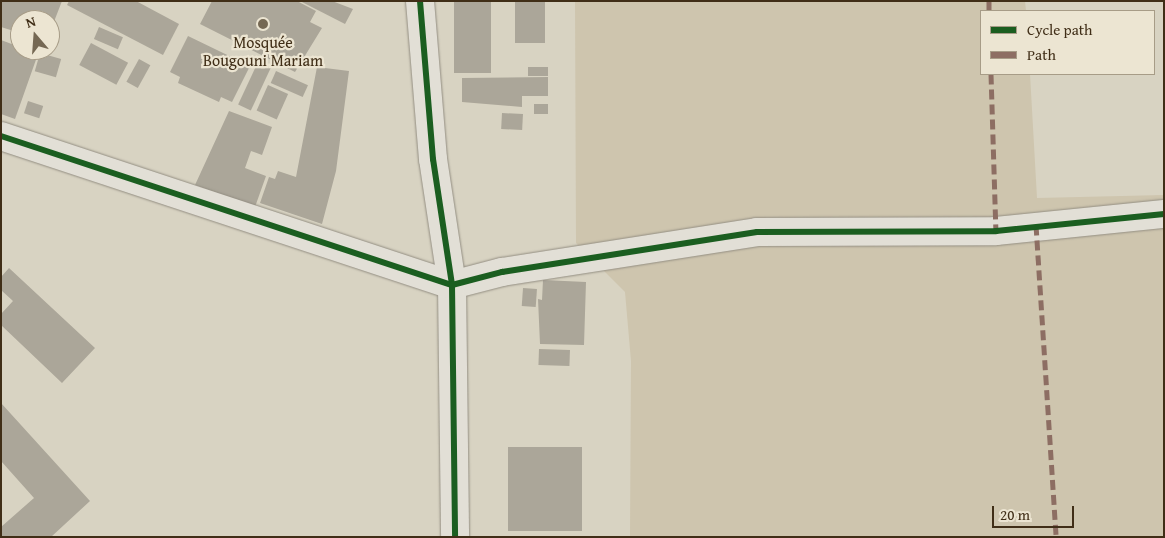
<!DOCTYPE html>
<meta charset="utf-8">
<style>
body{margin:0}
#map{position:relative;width:1165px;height:538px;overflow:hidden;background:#d8d3c2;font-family:"Gentium Book Plus",serif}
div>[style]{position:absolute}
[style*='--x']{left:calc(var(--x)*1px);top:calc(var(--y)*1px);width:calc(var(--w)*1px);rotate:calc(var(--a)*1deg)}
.green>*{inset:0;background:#cec5ae}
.building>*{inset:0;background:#aba699;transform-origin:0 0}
.roads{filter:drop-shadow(0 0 1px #938e82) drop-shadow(0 0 1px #938e82)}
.minor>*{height:28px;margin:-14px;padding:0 14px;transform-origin:14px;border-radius:14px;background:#e2dfd6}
.tertiary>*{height:28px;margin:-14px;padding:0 14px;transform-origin:14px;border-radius:14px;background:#e2dfd6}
.quiet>*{height:5px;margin-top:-2.5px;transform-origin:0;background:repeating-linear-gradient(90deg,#8d6e63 0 10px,transparent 0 15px)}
.cycleway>*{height:6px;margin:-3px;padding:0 3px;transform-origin:3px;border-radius:3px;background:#1b5e20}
.dots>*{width:14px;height:14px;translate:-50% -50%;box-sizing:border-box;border:2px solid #ece5d2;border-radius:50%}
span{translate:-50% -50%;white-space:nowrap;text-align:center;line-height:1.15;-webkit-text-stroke:4.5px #ece5d2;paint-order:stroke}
.poi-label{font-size:16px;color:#402e17}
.frame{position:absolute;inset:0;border:2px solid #402e17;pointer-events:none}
.legend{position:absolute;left:980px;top:10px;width:175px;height:65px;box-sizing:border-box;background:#ece5d2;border:1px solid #a79c87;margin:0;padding:6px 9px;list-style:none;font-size:15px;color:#402e17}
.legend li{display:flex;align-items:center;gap:10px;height:25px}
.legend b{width:25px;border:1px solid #a79c87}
.north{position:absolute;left:10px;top:10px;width:50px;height:50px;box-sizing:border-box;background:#ece5d2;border:1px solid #a79c87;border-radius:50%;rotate:342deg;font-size:14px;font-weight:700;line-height:20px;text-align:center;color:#402e17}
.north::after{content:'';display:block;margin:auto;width:18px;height:22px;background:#756853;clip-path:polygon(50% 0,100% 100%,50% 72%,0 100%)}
.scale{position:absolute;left:992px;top:506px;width:82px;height:22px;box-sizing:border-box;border:2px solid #402e17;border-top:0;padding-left:6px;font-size:15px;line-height:18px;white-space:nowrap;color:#402e17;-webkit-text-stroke:4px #ece5d2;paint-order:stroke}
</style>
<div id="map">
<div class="green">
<div style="clip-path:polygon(575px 1px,1025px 1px,1026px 11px,981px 11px,981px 74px,1030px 74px,1037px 198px,1164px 195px,1164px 537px,630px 537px,631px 361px,625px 292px,576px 243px)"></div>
</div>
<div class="building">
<div style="clip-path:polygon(1px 1px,62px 1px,50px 32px,50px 20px,20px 20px,20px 33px,1px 27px)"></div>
<div style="clip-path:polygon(69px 1px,136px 1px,179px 24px,163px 55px,67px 5px)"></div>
<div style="clip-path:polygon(212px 1px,297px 1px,316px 11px,310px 22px,322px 28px,295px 72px,200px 24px)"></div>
<div style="clip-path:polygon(300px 1px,332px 1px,353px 9px,345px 24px)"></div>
<div style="left:454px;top:1px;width:37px;height:72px"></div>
<div style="left:515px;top:1px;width:30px;height:42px"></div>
<div style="left:99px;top:27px;width:26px;height:13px;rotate:23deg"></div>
<div style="clip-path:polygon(188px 36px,250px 66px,232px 102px,221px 97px,219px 102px,178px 83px,180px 77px,170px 72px)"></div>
<div style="clip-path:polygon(1px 40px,38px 54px,15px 119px,1px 114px)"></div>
<div style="left:91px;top:43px;width:42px;height:25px;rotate:28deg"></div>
<div style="left:40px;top:53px;width:22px;height:19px;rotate:16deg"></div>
<div style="left:139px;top:59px;width:13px;height:26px;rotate:29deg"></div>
<div style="left:258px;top:62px;width:14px;height:47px;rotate:25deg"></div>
<div style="clip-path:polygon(317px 67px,349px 71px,336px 171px,322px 224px,260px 203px,269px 177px,275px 179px,278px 171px,296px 177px)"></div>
<div style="left:528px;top:67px;width:20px;height:9px"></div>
<div style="left:276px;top:71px;width:35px;height:13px;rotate:24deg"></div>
<div style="clip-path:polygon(548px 77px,548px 96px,522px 96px,522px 107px,462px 102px,462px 78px)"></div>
<div style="left:268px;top:85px;width:22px;height:28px;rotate:24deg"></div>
<div style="left:28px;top:101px;width:16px;height:13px;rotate:18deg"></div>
<div style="left:534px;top:104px;width:14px;height:10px"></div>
<div style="clip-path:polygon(229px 111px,272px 127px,262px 155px,251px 151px,245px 168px,266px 176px,255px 207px,195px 185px)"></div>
<div style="left:502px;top:113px;width:21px;height:16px;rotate:3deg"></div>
<div style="clip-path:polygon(9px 268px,95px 348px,62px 383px,1px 325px,1px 314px,13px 301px,1px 290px,1px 277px)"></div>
<div style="clip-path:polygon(543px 280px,586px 282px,584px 345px,540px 344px,538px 299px,542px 300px)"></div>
<div style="left:523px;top:288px;width:14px;height:18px;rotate:4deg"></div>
<div style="left:539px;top:349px;width:31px;height:16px;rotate:2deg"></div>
<div style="clip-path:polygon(1px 403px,90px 501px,51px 537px,1px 537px,1px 527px,34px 498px,1px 461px)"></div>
<div style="left:508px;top:447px;width:74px;height:84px"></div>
</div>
<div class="roads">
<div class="minor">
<div style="--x:452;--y:285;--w:52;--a:-14.6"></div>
<div style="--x:502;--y:272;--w:258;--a:-8.9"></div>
<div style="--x:757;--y:232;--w:239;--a:-0.2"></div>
<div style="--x:996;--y:231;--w:169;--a:-5.8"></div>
</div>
<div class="tertiary">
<div style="--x:420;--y:1;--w:159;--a:85.3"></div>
<div style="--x:433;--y:159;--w:127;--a:81.4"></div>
<div style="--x:452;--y:285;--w:252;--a:89.3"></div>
<div style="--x:1;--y:136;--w:475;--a:18.3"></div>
</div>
</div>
<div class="quiet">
<div style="--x:989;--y:1;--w:10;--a:90"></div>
<div style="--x:991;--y:74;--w:157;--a:88.2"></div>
<div style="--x:1036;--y:225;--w:313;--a:86.3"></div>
</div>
<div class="cycleway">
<div style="--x:420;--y:1;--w:159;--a:85.3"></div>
<div style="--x:433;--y:159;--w:127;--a:81.4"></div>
<div style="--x:452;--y:285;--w:252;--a:89.3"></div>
<div style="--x:1;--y:136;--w:475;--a:18.3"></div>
<div style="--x:452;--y:285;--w:52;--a:-14.6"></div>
<div style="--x:502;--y:272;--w:258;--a:-8.9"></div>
<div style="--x:757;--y:232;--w:239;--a:-0.2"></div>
<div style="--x:996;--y:231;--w:169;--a:-5.8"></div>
</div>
<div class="dots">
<div style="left:263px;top:24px;background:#756853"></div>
</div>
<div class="poi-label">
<span style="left:263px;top:51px">Mosquée<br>Bougouni Mariam</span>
</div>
<div class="frame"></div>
<ul class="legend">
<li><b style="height:6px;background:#1b5e20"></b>Cycle path</li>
<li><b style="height:6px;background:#8d6e63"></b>Path</li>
</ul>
<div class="north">N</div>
<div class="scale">20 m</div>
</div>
